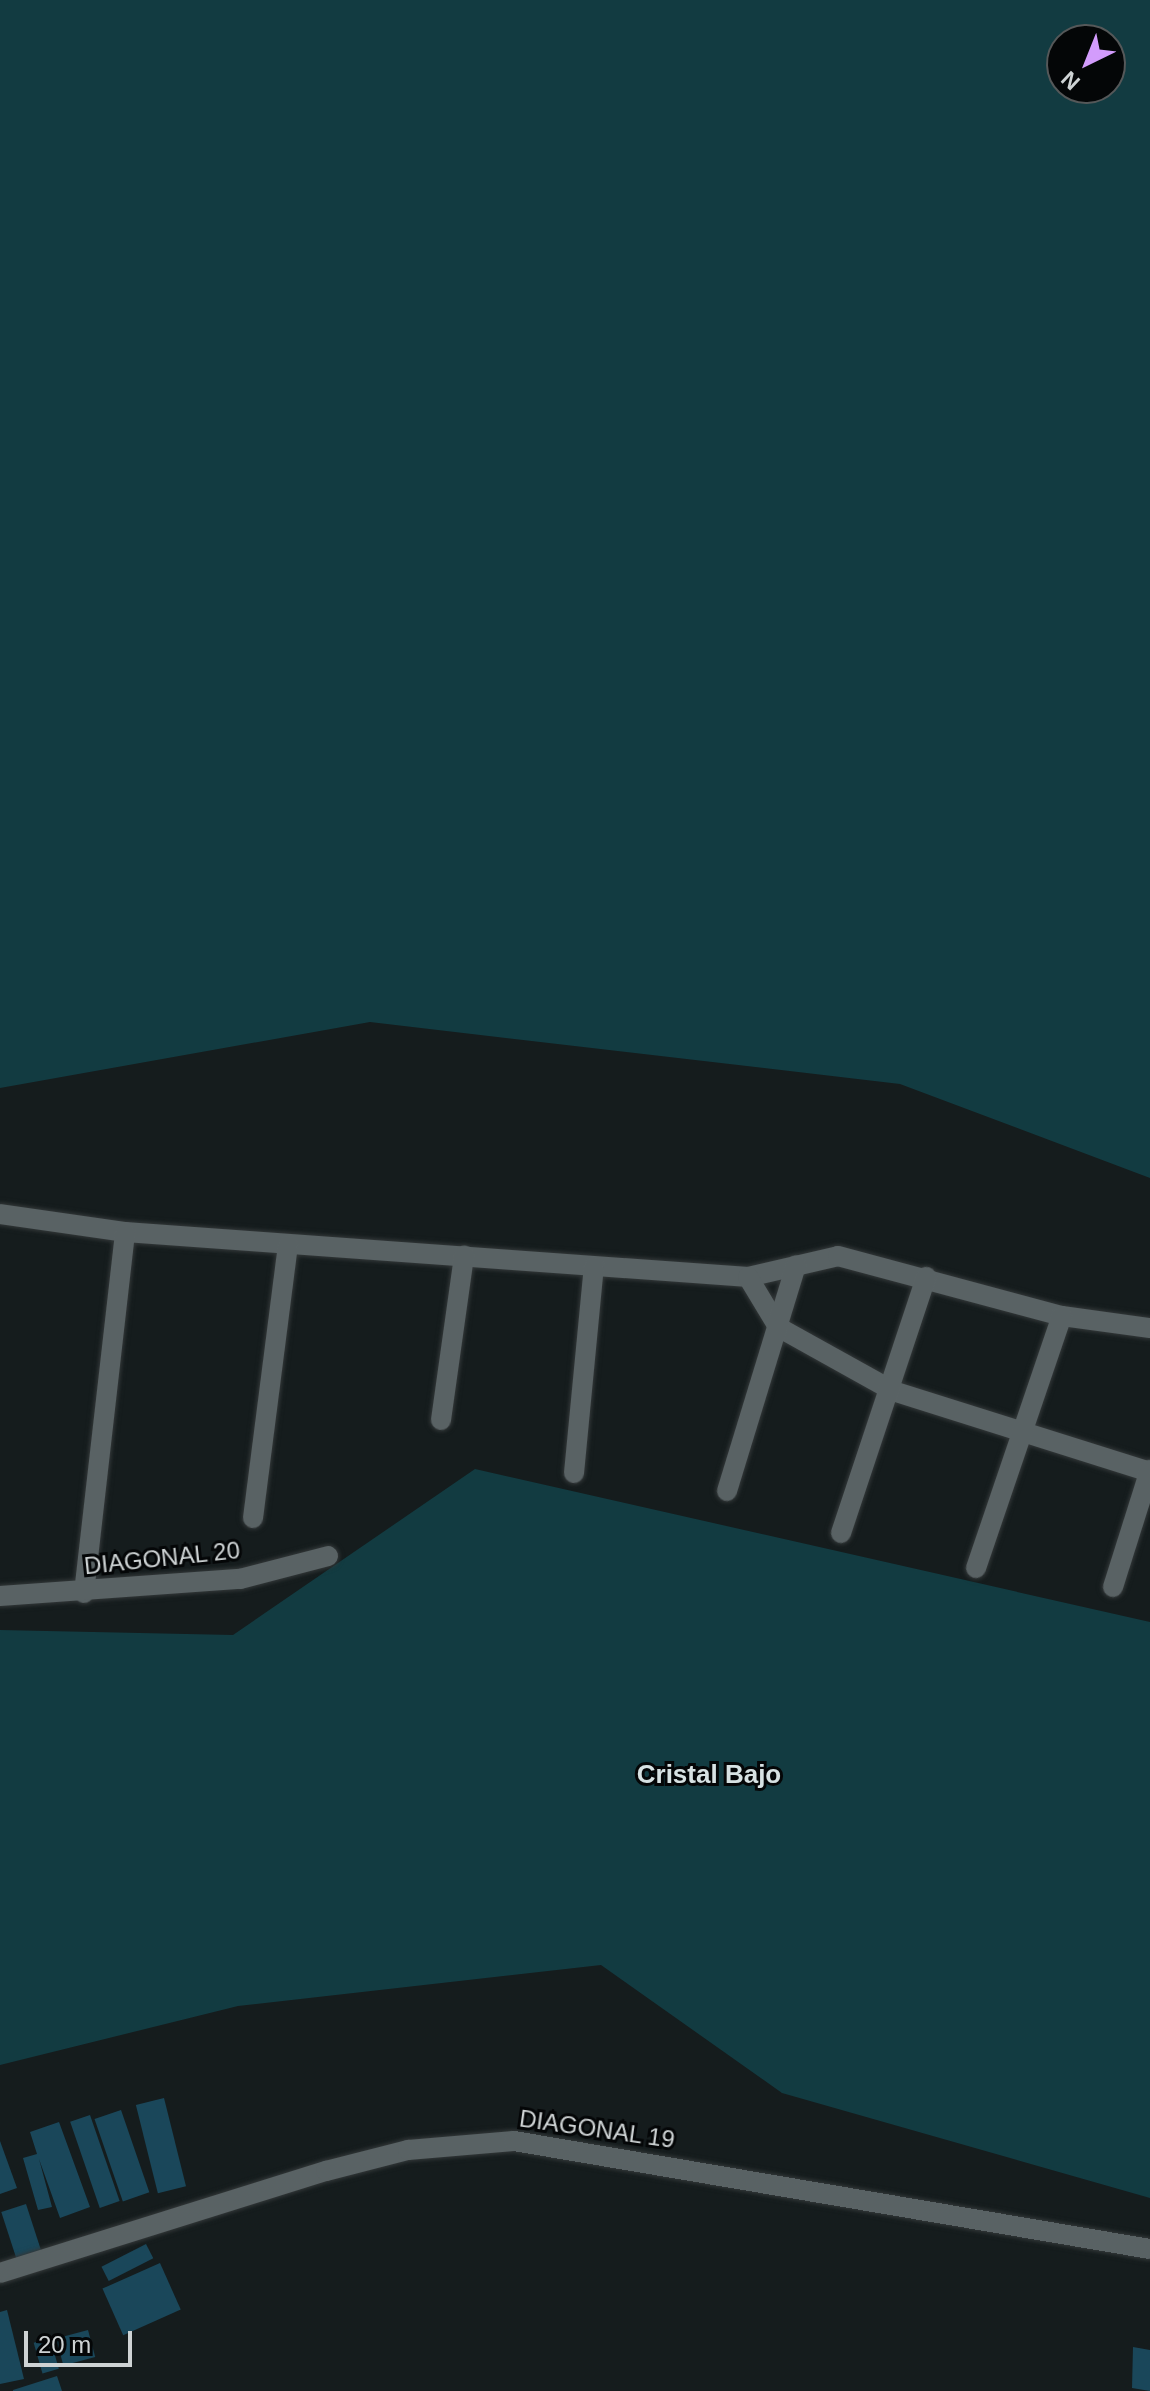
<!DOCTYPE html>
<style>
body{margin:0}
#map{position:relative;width:1150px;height:2391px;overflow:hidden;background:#151c1d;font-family:Arial,sans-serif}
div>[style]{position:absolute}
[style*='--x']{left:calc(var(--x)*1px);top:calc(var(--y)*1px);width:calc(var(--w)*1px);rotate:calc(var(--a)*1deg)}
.green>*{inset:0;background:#123b41}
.building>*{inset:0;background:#1a475a;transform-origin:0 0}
.roads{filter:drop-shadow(0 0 2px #333839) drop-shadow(0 0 2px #333839)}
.street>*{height:20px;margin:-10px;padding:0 10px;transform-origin:10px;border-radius:10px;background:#596264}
span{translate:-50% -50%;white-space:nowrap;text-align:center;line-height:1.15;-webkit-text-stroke:6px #040607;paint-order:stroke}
.street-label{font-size:24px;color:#ced3d4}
.neighbourhood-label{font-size:26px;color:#d7e2e3;font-weight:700}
.north{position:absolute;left:1046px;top:24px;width:80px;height:80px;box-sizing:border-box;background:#040607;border:2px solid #555859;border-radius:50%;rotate:223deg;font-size:22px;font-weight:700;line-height:32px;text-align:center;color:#ced3d4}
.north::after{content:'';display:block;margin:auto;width:28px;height:36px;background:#d39cfc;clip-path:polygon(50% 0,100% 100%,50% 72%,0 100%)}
.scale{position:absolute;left:24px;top:2331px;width:108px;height:36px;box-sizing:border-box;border:4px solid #ced3d4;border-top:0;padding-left:10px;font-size:24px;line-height:28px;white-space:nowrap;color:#ced3d4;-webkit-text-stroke:6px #040607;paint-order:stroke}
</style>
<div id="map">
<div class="green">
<div style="clip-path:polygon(evenodd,0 0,1150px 0,1150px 1178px,900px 1084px,370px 1022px,0 1088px,0 0,1110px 40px,1110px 88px,1062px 88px,1062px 40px,1110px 40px)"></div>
<div style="clip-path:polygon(475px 1469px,1150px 1622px,1150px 2198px,782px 2093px,601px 1965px,238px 2006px,0 2065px,0 1630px,233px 1635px)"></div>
</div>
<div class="building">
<div style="left:164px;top:2098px;width:91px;height:29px;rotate:76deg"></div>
<div style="left:121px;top:2110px;width:87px;height:28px;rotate:71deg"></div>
<div style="left:90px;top:2115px;width:91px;height:21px;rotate:71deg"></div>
<div style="clip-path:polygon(59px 2122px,90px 2207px,60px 2218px,39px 2159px,52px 2207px,38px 2210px,23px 2158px,37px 2154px,30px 2132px)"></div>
<div style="clip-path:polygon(0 2141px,17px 2188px,0 2194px)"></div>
<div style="left:26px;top:2204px;width:51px;height:26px;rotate:72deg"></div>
<div style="left:146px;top:2244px;width:16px;height:50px;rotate:63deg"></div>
<div style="left:160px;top:2263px;width:51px;height:63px;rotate:66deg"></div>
<div style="clip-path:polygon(7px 2310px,24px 2379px,0 2384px,0 2312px)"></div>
<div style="left:88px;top:2330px;width:28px;height:33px;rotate:75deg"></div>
<div style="left:50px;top:2338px;width:32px;height:17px;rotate:74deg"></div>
<div style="clip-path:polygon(1133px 2347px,1150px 2350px,1150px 2391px,1132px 2388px)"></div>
<div style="clip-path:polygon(57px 2376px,62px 2391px,13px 2391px,13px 2390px)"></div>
</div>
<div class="roads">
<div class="street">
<div style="--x:0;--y:1214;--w:126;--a:8.2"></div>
<div style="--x:125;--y:1232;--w:625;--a:4.13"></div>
<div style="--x:748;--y:1277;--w:92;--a:-13.1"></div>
<div style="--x:838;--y:1256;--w:232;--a:15"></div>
<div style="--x:1062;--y:1316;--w:89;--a:7.8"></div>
<div style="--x:748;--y:1277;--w:58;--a:59"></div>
<div style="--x:778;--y:1327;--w:132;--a:29.1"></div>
<div style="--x:893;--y:1391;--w:269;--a:17.5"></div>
<div style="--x:441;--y:1420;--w:166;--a:-82"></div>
<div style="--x:574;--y:1473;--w:207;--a:-84.5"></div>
<div style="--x:727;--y:1491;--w:236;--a:-73"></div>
<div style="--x:253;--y:1518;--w:274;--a:-82.7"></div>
<div style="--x:841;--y:1533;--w:270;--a:-71.6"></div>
<div style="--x:976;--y:1568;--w:266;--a:-71.2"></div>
<div style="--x:1113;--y:1587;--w:123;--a:-72.5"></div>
<div style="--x:84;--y:1593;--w:363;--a:-83.5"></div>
<div style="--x:0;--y:1596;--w:241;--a:-4.1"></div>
<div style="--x:240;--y:1579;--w:91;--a:-14.6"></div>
<div style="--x:0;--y:2273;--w:342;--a:-17.4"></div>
<div style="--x:326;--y:2171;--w:85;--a:-14.4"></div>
<div style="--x:408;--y:2150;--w:106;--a:-4.9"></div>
<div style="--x:514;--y:2141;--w:645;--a:9.64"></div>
</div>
</div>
<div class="street-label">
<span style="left:162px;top:1558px;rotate:-6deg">DIAGONAL 20</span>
<span style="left:597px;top:2129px;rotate:8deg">DIAGONAL 19</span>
</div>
<div class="neighbourhood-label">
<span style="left:709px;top:1775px">Cristal Bajo</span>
</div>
<div class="north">N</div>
<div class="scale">20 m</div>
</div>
